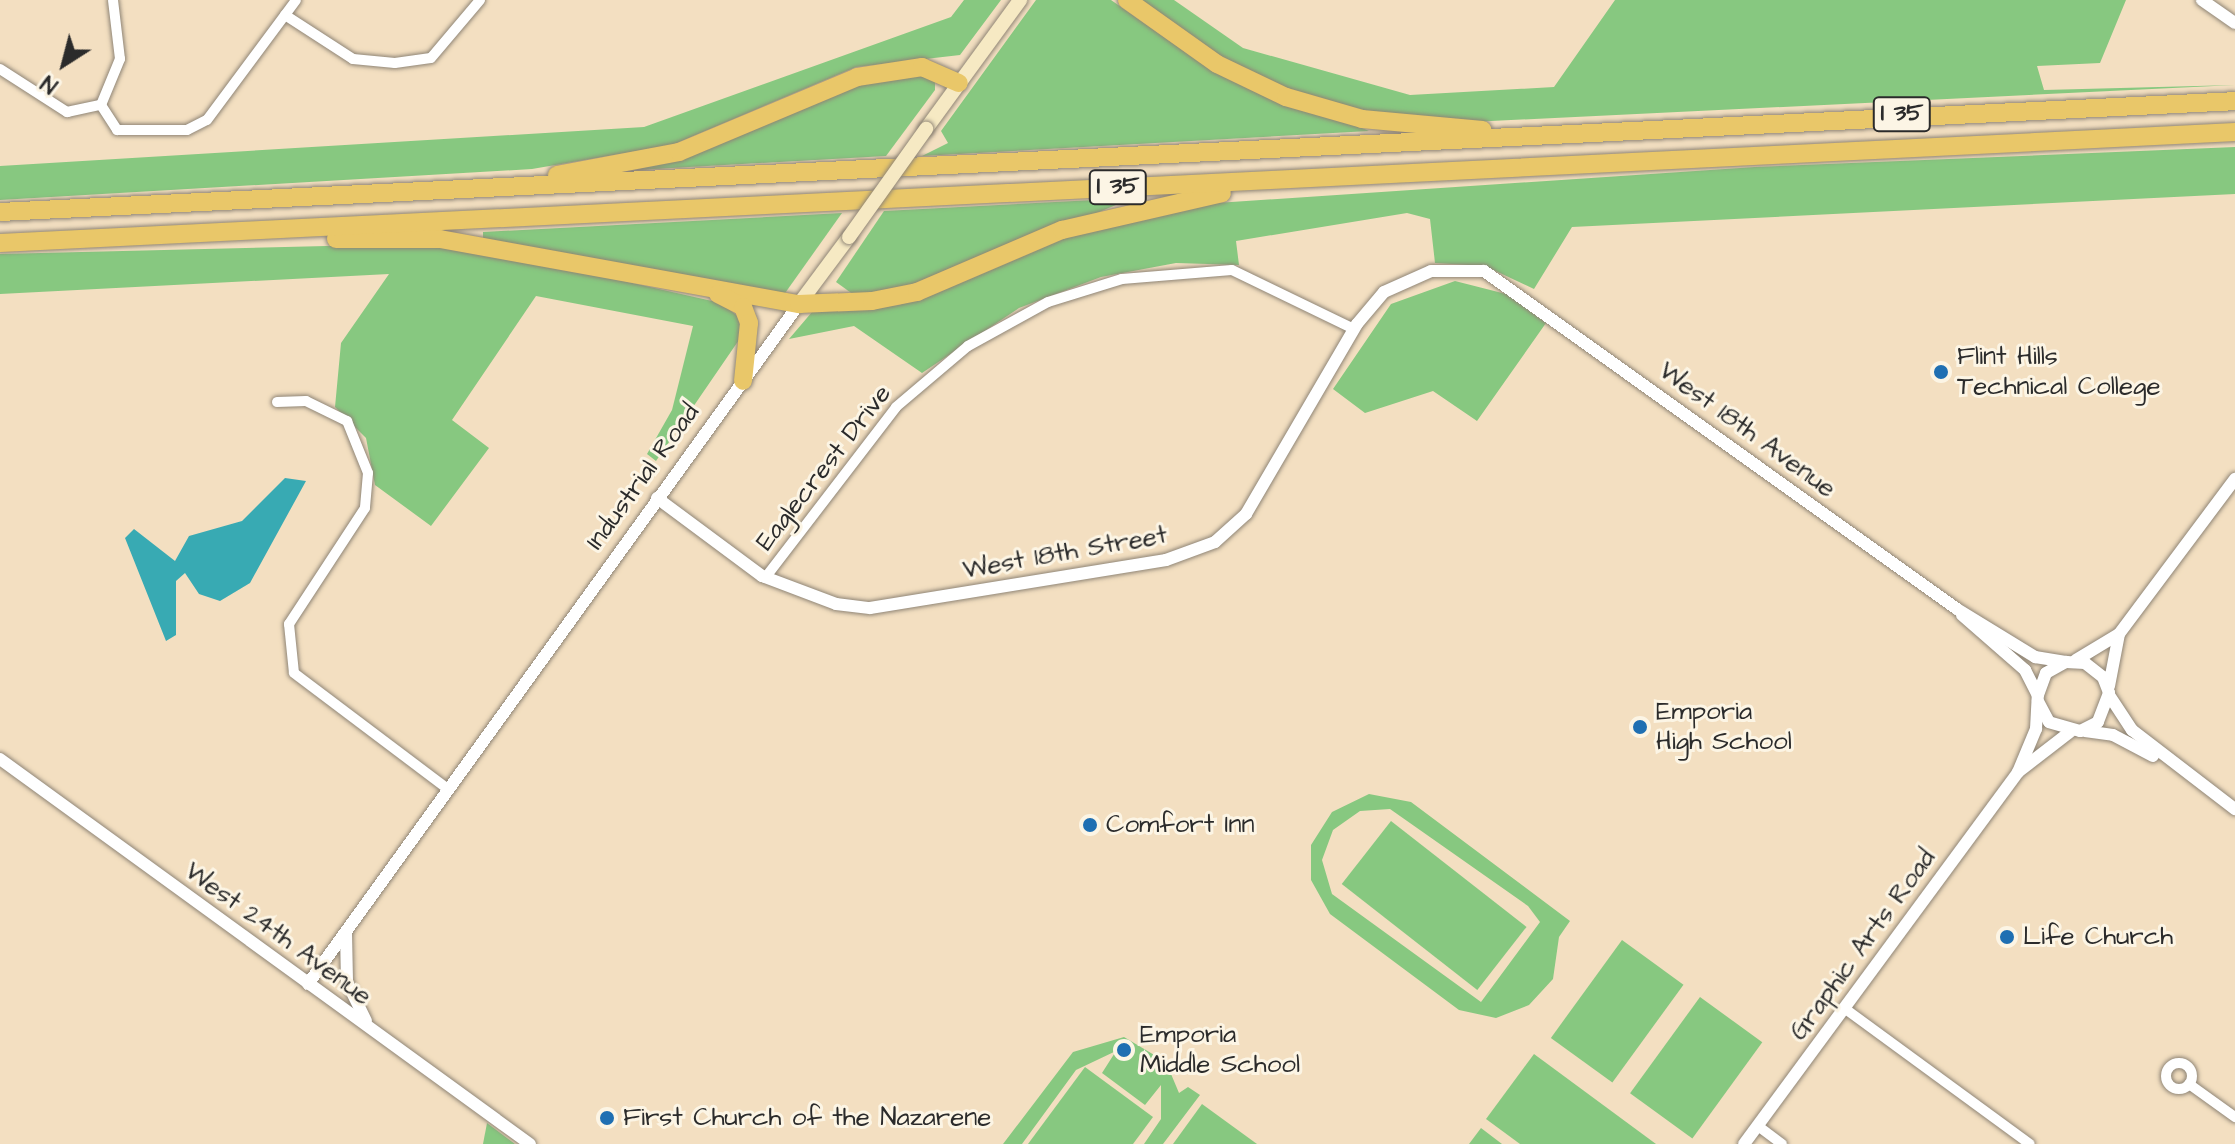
<!DOCTYPE html>
<style>
body{margin:0}
#map{position:relative;width:2235px;height:1144px;overflow:hidden;background:#f3dfc1;font-family:"Architects Daughter",sans-serif}
div>[style]{position:absolute}
[style*='--x']{left:calc(var(--x)*1px);top:calc(var(--y)*1px);width:calc(var(--w)*1px);rotate:calc(var(--a)*1deg)}
.green>*{inset:0;background:#87c880;transform-origin:0 0}
.water>*{inset:0;background:#38aab3}
.roads{filter:drop-shadow(0 0 2px #8f8576) drop-shadow(0 0 2px #8f8576)}
.minor>*{height:10px;margin:-5px;padding:0 5px;transform-origin:5px;border-radius:5px;background:#fff}
.minor>.ring{margin:-5px;padding:0;box-sizing:content-box;background:none;border:10px solid #fff;border-radius:50%}
.tertiary>*{height:12px;margin:-6px;padding:0 6px;transform-origin:6px;border-radius:6px;background:#fff}
.secondary>*{height:14px;margin:-7px;padding:0 7px;transform-origin:7px;border-radius:7px;background:#f6e9c3}
.motorway>*{height:18px;margin:-9px;padding:0 9px;transform-origin:9px;border-radius:9px;background:#e9c769}
.bridges{filter:drop-shadow(0 0 2px #8f8576) drop-shadow(0 0 2px #8f8576)}
.secondary-bridge>*{height:14px;margin:-7px;padding:0 7px;transform-origin:7px;border-radius:7px;background:#f6e9c3}
.dots>*{width:22px;height:22px;translate:-50% -50%;box-sizing:border-box;border:4px solid #fcf5e5;border-radius:50%}
span{translate:-50% -50%;white-space:nowrap;text-align:center;line-height:1.15;-webkit-text-stroke:6px #fcf5e5;paint-order:stroke}
.shield-label span{padding:2px 6px;background:#fcf5e5;border:2px solid;border-radius:6px;-webkit-text-stroke-width:0}
.shield-label{font-size:24px;color:#2b2b2b;font-weight:700}
.poi-label{font-size:26px;color:#2b2b2b}
.left{translate:0 -50%;text-align:left}
.street-label{font-size:26px;color:#2b2b2b}
.north{position:absolute;left:24px;top:24px;width:80px;height:80px;-webkit-text-stroke:6px #fcf5e5;paint-order:stroke;rotate:216deg;font-size:22px;font-weight:700;line-height:32px;text-align:center;color:#2b2b2b}
.north::after{content:'';display:block;margin:auto;width:28px;height:36px;background:#2b2b2b;clip-path:polygon(50% 0,100% 100%,50% 72%,0 100%)}
</style>
<div id="map">
<div class="green">
<div style="clip-path:polygon(964px 0,1001px 0,960px 55px,856px 67px,672px 145px,532px 169px,0 200px,0 166px,644px 127px,951px 17px)"></div>
<div style="clip-path:polygon(1036px 0,1111px 0,1174px 44px,1369px 131px,922px 156px,948px 143px,941px 131px)"></div>
<div style="clip-path:polygon(1138px 0,1174px 0,1243px 48px,1410px 95px,1554px 87px,1615px 0,2126px 0,2100px 63px,2037px 66px,2044px 90px,2235px 85px,1471px 122px,1370px 113px,1284px 88px,1237px 67px)"></div>
<div style="clip-path:polygon(912px 72px,935px 82px,935px 90px,886px 156px,637px 170px,835px 92px)"></div>
<div style="clip-path:polygon(2235px 147px,2235px 194px,1572px 227px,1534px 289px,1485px 266px,1435px 263px,1430px 219px,1407px 213px,1236px 241px,1239px 265px,1176px 263px,1101px 277px,1019px 308px,922px 373px,854px 326px,789px 339px,812px 312px,899px 305px,1070px 233px,1187px 205px,1755px 167px)"></div>
<div style="clip-path:polygon(1133px 198px,924px 284px,854px 295px,836px 282px,884px 211px)"></div>
<div style="clip-path:polygon(842px 213px,783px 296px,483px 239px,483px 232px)"></div>
<div style="clip-path:polygon(409px 244px,503px 254px,721px 303px,740px 318px,741px 337px,656px 461px,647px 454px,672px 410px,693px 326px,536px 296px,452px 420px,489px 448px,431px 526px,375px 485px,366px 438px,335px 407px,341px 343px,389px 274px,0 294px,0 254px)"></div>
<div style="clip-path:polygon(1455px 281px,1506px 294px,1546px 323px,1477px 421px,1433px 391px,1365px 413px,1333px 389px,1391px 304px)"></div>
<div style="clip-path:polygon(evenodd,1369px 794px,1411px 802px,1570px 921px,1559px 937px,1553px 979px,1529px 1005px,1496px 1018px,1459px 1010px,1330px 914px,1311px 880px,1311px 845px,1332px 812px,1369px 794px,1390px 809px,1528px 906px,1540px 922px,1481px 1002px,1332px 894px,1322px 860px,1333px 830px,1360px 811px,1390px 809px)"></div>
<div style="left:1391px;top:821px;width:172px;height:80px;rotate:38deg"></div>
<div style="left:1622px;top:940px;width:76px;height:121px;rotate:36deg"></div>
<div style="left:1700px;top:997px;width:77px;height:119px;rotate:36deg"></div>
<div style="clip-path:polygon(1124px 1037px,1166px 1062px,1179px 1093px,1188px 1087px,1200px 1095px,1163px 1144px,1144px 1144px,1161px 1119px,1161px 1085px,1145px 1105px,1102px 1073px,1116px 1051px,1076px 1070px,1022px 1144px,1003px 1144px,1073px 1052px)"></div>
<div style="clip-path:polygon(1534px 1054px,1656px 1144px,1520px 1144px,1486px 1119px)"></div>
<div style="clip-path:polygon(1085px 1067px,1153px 1117px,1133px 1144px,1028px 1144px)"></div>
<div style="clip-path:polygon(1202px 1104px,1257px 1144px,1173px 1144px)"></div>
<div style="clip-path:polygon(487px 1123px,515px 1144px,483px 1144px)"></div>
<div style="clip-path:polygon(1481px 1128px,1502px 1144px,1469px 1144px)"></div>
</div>
<div class="water">
<div style="clip-path:polygon(285px 478px,306px 481px,250px 583px,220px 601px,199px 594px,185px 573px,176px 581px,176px 635px,166px 641px,125px 538px,134px 529px,175px 561px,189px 536px,242px 521px)"></div>
</div>
<div class="roads">
<div class="minor">
<div style="--x:285;--y:15;--w:81;--a:32.9"></div>
<div style="--x:353;--y:59;--w:42;--a:5.4"></div>
<div style="--x:395;--y:63;--w:36;--a:-8"></div>
<div style="--x:431;--y:58;--w:76;--a:-49.8"></div>
<div style="--x:0;--y:69;--w:80;--a:32.7"></div>
<div style="--x:67;--y:112;--w:35;--a:-12"></div>
<div style="--x:101;--y:105;--w:50;--a:-67.6"></div>
<div style="--x:120;--y:59;--w:59;--a:-96.8"></div>
<div style="--x:101;--y:105;--w:30;--a:57"></div>
<div style="--x:117;--y:130;--w:70;--a:0"></div>
<div style="--x:187;--y:130;--w:22;--a:-27"></div>
<div style="--x:207;--y:120;--w:149;--a:-53.4"></div>
<div style="--x:277;--y:402;--w:29;--a:-2"></div>
<div style="--x:306;--y:401;--w:46;--a:26"></div>
<div style="--x:347;--y:421;--w:56;--a:68"></div>
<div style="--x:368;--y:473;--w:35;--a:95"></div>
<div style="--x:365;--y:508;--w:139;--a:123.2"></div>
<div style="--x:289;--y:624;--w:49;--a:84.2"></div>
<div style="--x:294;--y:673;--w:193;--a:37"></div>
<div style="--x:765;--y:578;--w:215;--a:-52.5"></div>
<div style="--x:896;--y:407;--w:94;--a:-40.3"></div>
<div style="--x:968;--y:346;--w:91;--a:-28.8"></div>
<div style="--x:1048;--y:302;--w:77;--a:-17.3"></div>
<div style="--x:1122;--y:279;--w:110;--a:-4.7"></div>
<div style="--x:1232;--y:270;--w:136;--a:25.8"></div>
<div style="--x:1844;--y:1008;--w:230;--a:36.2"></div>
<div class="ring" style="left:2166px;top:1063px;width:16px;height:16px"></div>
<div style="--x:2189;--y:1084;--w:57;--a:35.7"></div>
<div style="--x:1758;--y:1126;--w:30;--a:37"></div>
</div>
<div class="tertiary">
<div style="--x:2202;--y:0;--w:40;--a:34.9"></div>
<div style="--x:657;--y:498;--w:131;--a:36.6"></div>
<div style="--x:762;--y:576;--w:79;--a:20.7"></div>
<div style="--x:836;--y:604;--w:34;--a:7"></div>
<div style="--x:870;--y:608;--w:300;--a:-9.2"></div>
<div style="--x:1166;--y:560;--w:52;--a:-20.2"></div>
<div style="--x:1215;--y:542;--w:42;--a:-42.1"></div>
<div style="--x:1246;--y:514;--w:220;--a:-59.7"></div>
<div style="--x:1357;--y:324;--w:42;--a:-49.8"></div>
<div style="--x:1384;--y:292;--w:51;--a:-24.1"></div>
<div style="--x:1431;--y:271;--w:53;--a:0"></div>
<div style="--x:1484;--y:271;--w:581;--a:35.55"></div>
<div style="--x:1957;--y:609;--w:92;--a:31.6"></div>
<div style="--x:2035;--y:657;--w:31;--a:9"></div>
<div style="--x:1962;--y:615;--w:84;--a:41.1"></div>
<div style="--x:2025;--y:670;--w:28;--a:63"></div>
<div style="--x:2076;--y:660;--w:50;--a:-31.2"></div>
<div style="--x:2119;--y:634;--w:194;--a:-53.2"></div>
<div style="--x:2109;--y:686;--w:53;--a:-79.1"></div>
<div style="--x:2109;--y:695;--w:42;--a:56.7"></div>
<div style="--x:2132;--y:730;--w:130;--a:37.5"></div>
<div style="--x:2085;--y:731;--w:28;--a:8"></div>
<div style="--x:2113;--y:735;--w:45;--a:27.7"></div>
<div style="--x:0;--y:759;--w:655;--a:36"></div>
<div style="--x:2018;--y:772;--w:47;--a:-67.3"></div>
<div style="--x:2036;--y:729;--w:34;--a:-87"></div>
<div style="--x:2038;--y:695;--w:23;--a:-70"></div>
<div style="--x:2046;--y:673;--w:23;--a:-29"></div>
<div style="--x:2066;--y:662;--w:19;--a:3"></div>
<div style="--x:2085;--y:663;--w:23;--a:38"></div>
<div style="--x:2103;--y:677;--w:17;--a:69"></div>
<div style="--x:2109;--y:693;--w:31;--a:111"></div>
<div style="--x:2098;--y:722;--w:20;--a:153"></div>
<div style="--x:2080;--y:731;--w:32;--a:-164"></div>
<div style="--x:2049;--y:722;--w:24;--a:-118"></div>
<div style="--x:346;--y:933;--w:49;--a:88.8"></div>
<div style="--x:347;--y:982;--w:43;--a:64"></div>
<div style="--x:308;--y:984;--w:839;--a:-54.17"></div>
<div style="--x:1744;--y:1144;--w:462;--a:-53.6"></div>
<div style="--x:2018;--y:772;--w:66;--a:-37.6"></div>
</div>
<div class="secondary">
<div style="--x:926;--y:129;--w:160;--a:-53.9"></div>
<div style="--x:799;--y:304;--w:84;--a:-53.3"></div>
</div>
<div class="motorway">
<div style="--x:1127;--y:0;--w:110;--a:35.4"></div>
<div style="--x:1217;--y:64;--w:76;--a:25.6"></div>
<div style="--x:1286;--y:97;--w:79;--a:16.1"></div>
<div style="--x:1362;--y:119;--w:121;--a:5.2"></div>
<div style="--x:557;--y:175;--w:124;--a:-10.7"></div>
<div style="--x:679;--y:152;--w:193;--a:-22.8"></div>
<div style="--x:857;--y:77;--w:66;--a:-8.7"></div>
<div style="--x:922;--y:67;--w:40;--a:23.4"></div>
<div style="--x:0;--y:212;--w:2238;--a:-2.84"></div>
<div style="--x:336;--y:239;--w:104;--a:0"></div>
<div style="--x:440;--y:239;--w:365;--a:10.3"></div>
<div style="--x:799;--y:304;--w:73;--a:-2.4"></div>
<div style="--x:872;--y:301;--w:46;--a:-11.3"></div>
<div style="--x:917;--y:292;--w:158;--a:-23.2"></div>
<div style="--x:1062;--y:230;--w:164;--a:-13"></div>
<div style="--x:0;--y:243;--w:2238;--a:-2.84"></div>
<div style="--x:718;--y:294;--w:28;--a:27"></div>
<div style="--x:743;--y:307;--w:17;--a:69"></div>
<div style="--x:749;--y:323;--w:58;--a:95.9"></div>
</div>
</div>
<div class="bridges">
<div class="secondary-bridge">
<div style="--x:849;--y:237;--w:133;--a:-54.5"></div>
</div>
</div>
<div class="dots">
<div style="left:1941px;top:372px;background:#1f6fb2"></div>
<div style="left:1640px;top:727px;background:#1f6fb2"></div>
<div style="left:1090px;top:825px;background:#1f6fb2"></div>
<div style="left:2007px;top:937px;background:#1f6fb2"></div>
<div style="left:1124px;top:1050px;background:#1f6fb2"></div>
<div style="left:607px;top:1118px;background:#1f6fb2"></div>
</div>
<div class="shield-label">
<span style="left:1902px;top:114px">I 35</span>
<span style="left:1118px;top:187px">I 35</span>
</div>
<div class="poi-label">
<span class="left" style="left:1957px;top:372px">Flint Hills<br>Technical College</span>
<span class="left" style="left:1656px;top:727px">Emporia<br>High School</span>
<span class="left" style="left:1106px;top:825px">Comfort Inn</span>
<span class="left" style="left:2023px;top:937px">Life Church</span>
<span class="left" style="left:1140px;top:1050px">Emporia<br>Middle School</span>
<span class="left" style="left:623px;top:1118px">First Church of the Nazarene</span>
</div>
<div class="street-label">
<span style="left:1747px;top:430px;rotate:36deg">West 18th Avenue</span>
<span style="left:824px;top:468px;rotate:-52deg">Eaglecrest Drive</span>
<span style="left:643px;top:477px;rotate:-54deg">Industrial Road</span>
<span style="left:1065px;top:553px;rotate:-10deg">West 18th Street</span>
<span style="left:278px;top:934px;rotate:36deg">West 24th Avenue</span>
<span style="left:1863px;top:945px;rotate:-54deg">Graphic Arts Road</span>
</div>
<div class="north">N</div>
</div>
